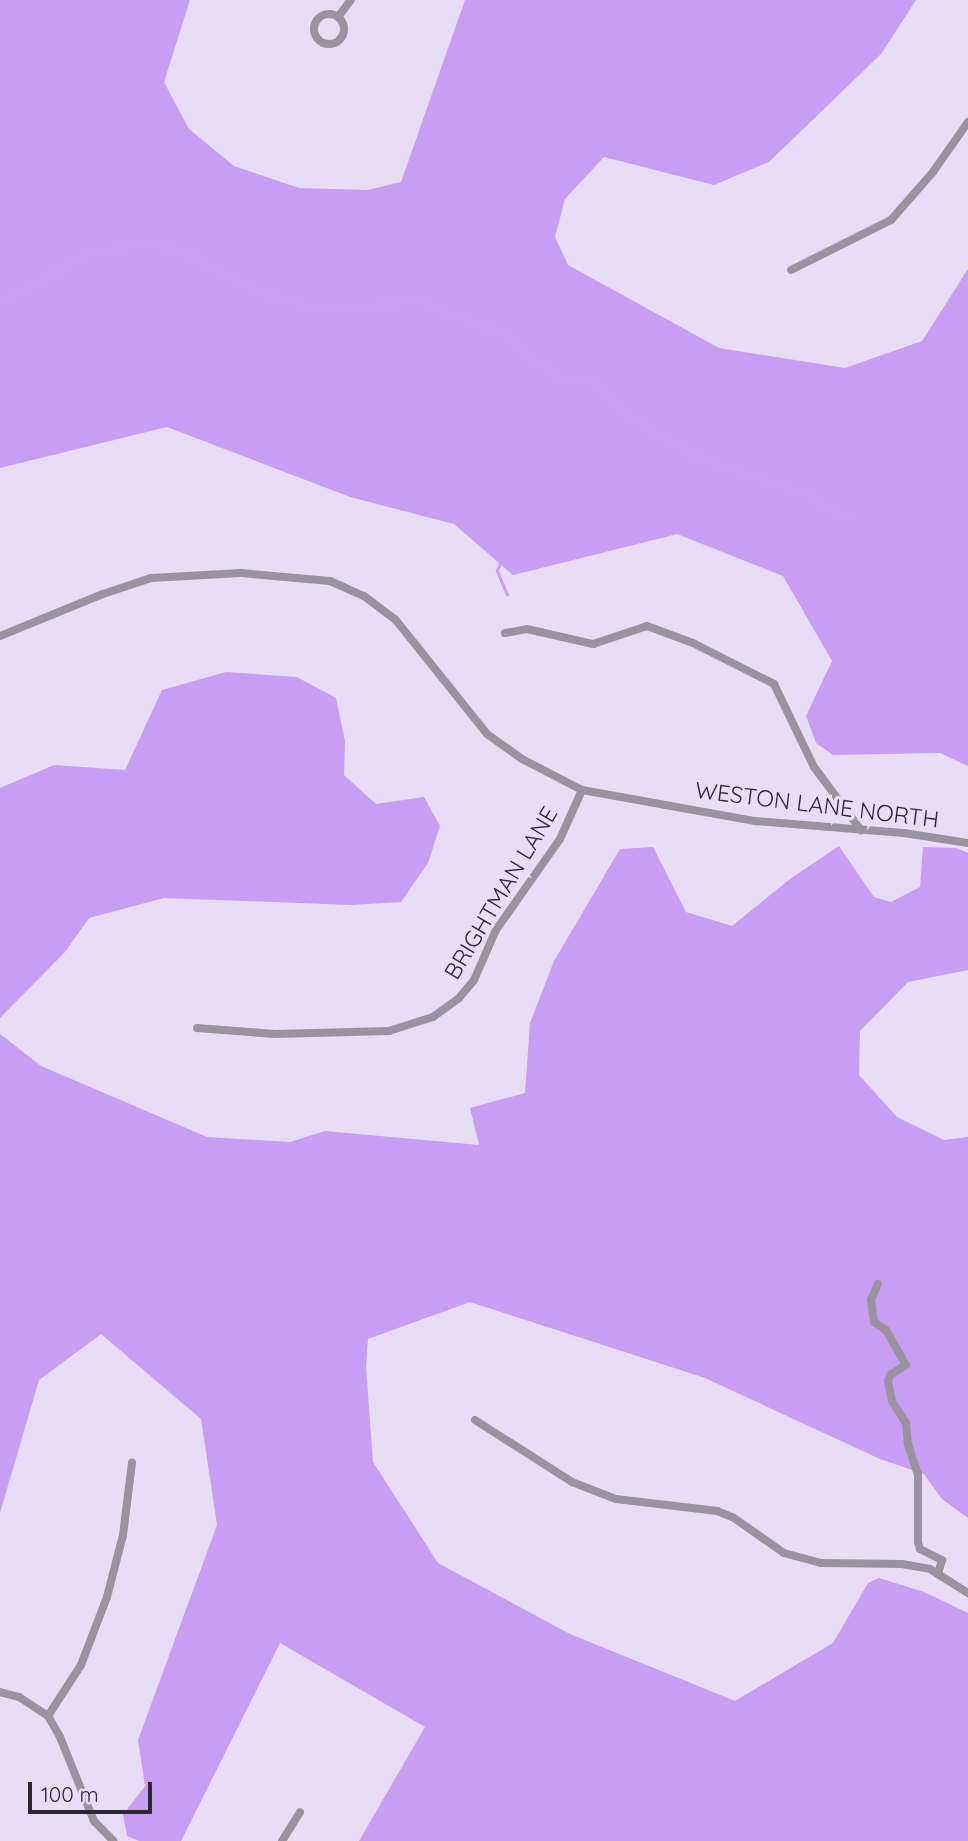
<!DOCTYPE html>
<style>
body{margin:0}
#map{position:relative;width:968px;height:1841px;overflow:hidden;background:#e9ddf6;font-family:Quicksand,sans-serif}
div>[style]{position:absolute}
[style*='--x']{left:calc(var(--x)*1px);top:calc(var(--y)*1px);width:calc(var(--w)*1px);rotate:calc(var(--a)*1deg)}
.forest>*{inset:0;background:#c79ef3}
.stream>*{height:2.5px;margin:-1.25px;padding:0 1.25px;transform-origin:1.25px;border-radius:1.25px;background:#c99ff5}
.river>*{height:16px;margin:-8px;padding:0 8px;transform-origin:8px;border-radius:8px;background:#c99ff5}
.minor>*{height:8px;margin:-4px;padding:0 4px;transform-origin:4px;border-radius:4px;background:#98939e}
.minor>.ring{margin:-4px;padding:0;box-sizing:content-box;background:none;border:8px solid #98939e;border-radius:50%}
span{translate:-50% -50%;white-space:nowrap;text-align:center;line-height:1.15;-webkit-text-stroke:7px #e9ddf6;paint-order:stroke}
.street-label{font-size:23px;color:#2c2831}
.scale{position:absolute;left:28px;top:1782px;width:124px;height:32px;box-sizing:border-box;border:4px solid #2c2831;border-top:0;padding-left:9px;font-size:21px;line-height:24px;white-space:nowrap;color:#2c2831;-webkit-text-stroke:5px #e9ddf6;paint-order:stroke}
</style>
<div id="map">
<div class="forest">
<div style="clip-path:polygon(0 0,190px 0,164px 82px,189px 129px,234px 166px,299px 188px,368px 190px,401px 182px,465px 0,916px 0,881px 54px,769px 162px,714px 185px,604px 157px,565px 199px,555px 237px,568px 265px,719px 348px,845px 368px,922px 341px,968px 269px,968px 766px,940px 753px,833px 755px,816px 743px,806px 716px,832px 661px,783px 576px,677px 534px,513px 575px,454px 524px,350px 497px,167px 427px,0 468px)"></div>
<div style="clip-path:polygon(226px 672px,297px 677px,336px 698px,345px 741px,344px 775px,376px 804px,424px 797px,440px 826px,428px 863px,401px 902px,351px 905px,164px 898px,89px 918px,65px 952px,0 1018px,0 788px,54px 765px,125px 770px,162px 690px)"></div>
<div style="clip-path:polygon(839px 846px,874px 897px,891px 902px,920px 887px,923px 847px,956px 848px,968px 853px,968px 970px,908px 982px,860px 1031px,859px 1075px,897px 1117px,944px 1140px,968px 1137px,968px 1518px,942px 1499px,924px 1474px,880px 1459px,705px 1378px,470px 1302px,368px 1339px,366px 1367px,373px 1462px,438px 1563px,570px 1634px,735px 1701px,833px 1643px,868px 1583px,879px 1578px,924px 1592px,968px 1613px,968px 1841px,359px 1841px,425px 1727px,280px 1643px,181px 1841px,139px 1841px,127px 1836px,123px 1815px,145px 1786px,138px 1740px,217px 1525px,201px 1419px,101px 1334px,39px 1380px,0 1513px,0 1034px,41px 1066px,207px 1137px,290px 1142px,325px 1131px,479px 1145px,470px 1108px,525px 1093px,530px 1023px,554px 961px,620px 849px,653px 847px,686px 912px,732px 926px,790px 879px)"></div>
</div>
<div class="stream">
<div style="--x:68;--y:0;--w:34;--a:100"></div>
<div style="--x:62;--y:33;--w:114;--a:93"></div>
<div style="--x:56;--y:147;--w:110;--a:72.1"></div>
<div style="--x:531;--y:0;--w:100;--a:89.4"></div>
<div style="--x:532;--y:100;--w:29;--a:74"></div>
<div style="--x:722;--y:78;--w:62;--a:-79.8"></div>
<div style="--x:733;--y:17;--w:18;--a:-68"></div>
<div style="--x:967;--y:280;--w:40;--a:88.6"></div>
<div style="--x:407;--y:302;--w:30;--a:-42"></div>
<div style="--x:429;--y:282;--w:30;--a:-76"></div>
<div style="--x:436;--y:253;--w:44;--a:-61.7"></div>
<div style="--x:457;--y:214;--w:47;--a:-51.9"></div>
<div style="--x:486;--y:177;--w:49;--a:-45.8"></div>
<div style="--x:520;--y:142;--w:24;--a:-35"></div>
<div style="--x:540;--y:128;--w:35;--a:0"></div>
<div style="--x:575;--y:128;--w:42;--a:-18"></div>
<div style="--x:615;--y:115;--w:33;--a:18"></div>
<div style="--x:646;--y:125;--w:14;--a:-8"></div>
<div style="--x:660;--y:123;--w:21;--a:-43"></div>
<div style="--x:675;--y:109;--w:15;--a:-23"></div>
<div style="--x:689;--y:103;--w:36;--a:-38"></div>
<div style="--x:717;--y:81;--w:28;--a:-15"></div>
<div style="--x:744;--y:74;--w:25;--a:14"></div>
<div style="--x:768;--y:80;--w:129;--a:-21.8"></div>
<div style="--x:968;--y:480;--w:13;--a:138"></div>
<div style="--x:958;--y:489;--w:33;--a:169"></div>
<div style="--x:926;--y:495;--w:43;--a:-174.7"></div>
<div style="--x:883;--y:491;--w:41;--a:145.9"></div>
<div style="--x:849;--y:514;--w:21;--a:39"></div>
<div style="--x:865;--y:527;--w:17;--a:57"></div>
<div style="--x:874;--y:541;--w:96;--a:28.7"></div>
<div style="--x:958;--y:587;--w:15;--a:48"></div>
<div style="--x:507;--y:595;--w:26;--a:-113"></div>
<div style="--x:497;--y:571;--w:33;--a:-70"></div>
<div style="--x:508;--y:540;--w:61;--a:-58.4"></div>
<div style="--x:540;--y:488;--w:33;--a:-69"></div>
<div style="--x:552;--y:457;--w:24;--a:-78"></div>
<div style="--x:557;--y:434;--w:57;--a:-91"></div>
<div style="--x:833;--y:741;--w:64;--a:-73.6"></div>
<div style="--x:851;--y:680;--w:107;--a:-85.2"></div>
<div style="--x:860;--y:573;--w:35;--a:-66"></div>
<div style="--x:131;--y:832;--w:65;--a:30.5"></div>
<div style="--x:187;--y:865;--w:38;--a:12"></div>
<div style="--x:224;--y:873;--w:12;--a:35"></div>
<div style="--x:234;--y:880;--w:48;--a:10.8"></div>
<div style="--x:281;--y:889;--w:25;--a:-11"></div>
<div style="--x:306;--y:884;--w:51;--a:-24.5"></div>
<div style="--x:352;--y:863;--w:40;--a:-8.5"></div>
<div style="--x:0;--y:857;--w:65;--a:-9.8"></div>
<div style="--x:64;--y:846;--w:18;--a:-38"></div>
<div style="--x:78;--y:835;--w:53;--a:-4.3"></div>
<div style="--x:131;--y:831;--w:22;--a:-56"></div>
<div style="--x:143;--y:813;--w:23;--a:-40"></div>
<div style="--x:161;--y:798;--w:22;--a:-60"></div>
<div style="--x:172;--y:779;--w:15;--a:-28"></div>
<div style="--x:185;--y:772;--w:62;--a:-44.3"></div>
<div style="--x:229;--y:729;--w:95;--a:-15.2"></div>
<div style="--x:0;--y:1110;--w:101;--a:25.8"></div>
<div style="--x:91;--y:1154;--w:153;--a:40.5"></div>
<div style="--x:207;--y:1253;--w:52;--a:26.1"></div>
<div style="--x:254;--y:1276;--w:213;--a:72.8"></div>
<div style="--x:317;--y:1479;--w:59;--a:77.4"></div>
<div style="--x:330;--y:1537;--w:98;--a:60.5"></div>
<div style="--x:378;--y:1622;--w:79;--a:44"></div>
<div style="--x:435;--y:1677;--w:52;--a:64.9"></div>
<div style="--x:457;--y:1724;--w:33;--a:21"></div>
<div style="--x:488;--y:1736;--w:76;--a:43.9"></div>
<div style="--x:931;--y:1229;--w:42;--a:-28.4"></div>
<div style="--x:255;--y:1276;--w:68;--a:-2.5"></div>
<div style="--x:323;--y:1273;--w:49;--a:-15.5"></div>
<div style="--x:370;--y:1260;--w:30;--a:6"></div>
<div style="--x:400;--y:1263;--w:66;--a:-23.1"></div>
<div style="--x:461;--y:1237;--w:89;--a:-7.8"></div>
<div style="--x:549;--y:1225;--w:58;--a:-40.8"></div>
<div style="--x:593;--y:1187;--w:45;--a:-23.7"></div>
<div style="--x:634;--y:1169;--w:40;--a:-2.9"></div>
<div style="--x:674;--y:1167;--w:26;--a:47"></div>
<div style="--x:692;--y:1186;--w:10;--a:6"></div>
<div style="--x:702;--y:1187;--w:38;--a:-39"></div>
<div style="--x:732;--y:1163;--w:19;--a:-21"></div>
<div style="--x:750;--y:1156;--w:17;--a:0"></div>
<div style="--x:767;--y:1156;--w:40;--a:22"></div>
<div style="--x:804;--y:1171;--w:41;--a:39.1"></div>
<div style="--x:836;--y:1197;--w:23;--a:25"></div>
<div style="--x:857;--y:1207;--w:30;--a:8"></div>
<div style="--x:887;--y:1211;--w:48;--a:22.2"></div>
<div style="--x:931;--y:1229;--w:37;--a:84"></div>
<div style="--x:935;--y:1266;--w:34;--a:73"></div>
<div style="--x:945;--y:1299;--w:41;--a:84.4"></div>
<div style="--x:949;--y:1340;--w:53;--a:68.8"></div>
<div style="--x:0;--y:1335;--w:15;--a:-79"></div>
<div style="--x:3;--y:1320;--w:25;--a:-63"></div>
<div style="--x:14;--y:1298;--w:22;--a:-90"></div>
<div style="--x:14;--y:1276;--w:27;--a:-59"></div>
<div style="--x:28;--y:1253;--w:9;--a:-90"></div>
<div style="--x:28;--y:1244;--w:41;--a:-62.2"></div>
<div style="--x:47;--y:1208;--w:49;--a:-81.9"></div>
<div style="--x:54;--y:1159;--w:9;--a:-122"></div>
<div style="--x:49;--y:1151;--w:18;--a:-99"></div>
</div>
<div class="river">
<div style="--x:0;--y:304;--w:104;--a:-30"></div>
<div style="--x:90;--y:252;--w:64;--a:-8.1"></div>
<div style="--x:153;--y:243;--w:39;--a:18"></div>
<div style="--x:190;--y:255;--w:77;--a:28.6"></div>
<div style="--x:258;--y:292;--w:62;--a:17"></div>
<div style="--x:317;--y:310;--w:102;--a:-5"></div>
<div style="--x:419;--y:301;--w:95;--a:21.7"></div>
<div style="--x:507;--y:336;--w:64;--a:39.9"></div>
<div style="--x:556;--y:377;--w:38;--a:7"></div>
<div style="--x:594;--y:382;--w:39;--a:46"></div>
<div style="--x:621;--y:410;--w:84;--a:32.4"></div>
<div style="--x:692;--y:455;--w:125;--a:18.7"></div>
<div style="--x:810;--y:495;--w:31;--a:36"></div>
<div style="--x:835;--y:513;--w:14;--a:4"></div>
</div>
<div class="minor">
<div class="ring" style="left:314px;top:14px;width:22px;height:22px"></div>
<div style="--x:338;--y:17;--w:21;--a:-53"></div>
<div style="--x:791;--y:270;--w:112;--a:-26.6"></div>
<div style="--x:891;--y:220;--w:64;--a:-48.8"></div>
<div style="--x:933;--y:172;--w:61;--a:-55"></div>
<div style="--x:505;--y:633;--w:22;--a:-10"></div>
<div style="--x:527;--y:629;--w:68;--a:12.8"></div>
<div style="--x:593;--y:644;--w:57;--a:-18.4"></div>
<div style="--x:647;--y:626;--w:49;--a:20.3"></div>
<div style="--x:693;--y:643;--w:91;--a:26.8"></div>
<div style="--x:774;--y:684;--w:92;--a:64.3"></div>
<div style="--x:814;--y:767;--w:79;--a:53.3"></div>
<div style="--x:0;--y:636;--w:111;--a:-22.2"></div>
<div style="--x:103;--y:594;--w:51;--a:-18.4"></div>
<div style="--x:151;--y:578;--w:90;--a:-3.2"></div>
<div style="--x:241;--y:573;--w:89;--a:5.1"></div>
<div style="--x:330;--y:581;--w:37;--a:24"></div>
<div style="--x:364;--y:596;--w:39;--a:37"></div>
<div style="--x:395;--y:619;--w:147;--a:51.3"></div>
<div style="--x:487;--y:734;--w:43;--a:35.5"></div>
<div style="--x:522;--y:759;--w:68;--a:27.3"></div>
<div style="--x:582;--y:790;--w:176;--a:10.2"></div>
<div style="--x:755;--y:821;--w:149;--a:4.6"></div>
<div style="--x:904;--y:833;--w:65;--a:8.9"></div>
<div style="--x:197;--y:1028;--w:78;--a:4.4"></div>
<div style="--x:275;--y:1034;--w:114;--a:-1.5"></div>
<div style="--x:389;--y:1031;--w:46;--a:-17.7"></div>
<div style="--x:433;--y:1017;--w:32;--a:-36"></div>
<div style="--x:459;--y:998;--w:23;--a:-50"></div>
<div style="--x:474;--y:980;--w:55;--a:-66.3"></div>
<div style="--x:496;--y:930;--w:111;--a:-54.9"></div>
<div style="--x:560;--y:839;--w:54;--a:-65.8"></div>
<div style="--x:878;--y:1284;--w:17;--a:114"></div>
<div style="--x:871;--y:1300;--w:22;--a:82"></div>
<div style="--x:874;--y:1322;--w:14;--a:34"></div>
<div style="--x:886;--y:1330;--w:40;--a:60.3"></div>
<div style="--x:906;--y:1365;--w:19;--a:148"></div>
<div style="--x:890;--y:1375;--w:6;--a:108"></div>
<div style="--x:888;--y:1381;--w:20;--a:79"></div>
<div style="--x:892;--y:1401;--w:26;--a:58"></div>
<div style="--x:906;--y:1423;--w:21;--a:85"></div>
<div style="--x:908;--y:1444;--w:32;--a:72"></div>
<div style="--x:918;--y:1474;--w:68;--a:90"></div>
<div style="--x:918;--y:1542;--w:7;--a:74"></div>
<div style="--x:920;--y:1549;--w:25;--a:27"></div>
<div style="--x:942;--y:1560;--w:15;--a:106"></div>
<div style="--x:475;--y:1420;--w:115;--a:32.6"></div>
<div style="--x:572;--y:1482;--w:47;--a:21.1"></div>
<div style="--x:616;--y:1499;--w:102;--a:6.8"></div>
<div style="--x:717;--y:1511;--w:18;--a:22"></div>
<div style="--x:734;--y:1518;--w:61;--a:35"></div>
<div style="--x:784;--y:1553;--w:38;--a:15"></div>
<div style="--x:821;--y:1563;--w:81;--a:0.7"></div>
<div style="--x:902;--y:1564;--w:28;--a:10"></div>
<div style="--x:930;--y:1569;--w:45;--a:32.3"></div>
<div style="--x:0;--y:1692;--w:20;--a:15"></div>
<div style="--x:19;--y:1697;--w:35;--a:33"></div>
<div style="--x:48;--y:1716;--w:24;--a:60"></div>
<div style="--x:60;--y:1737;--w:91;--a:68"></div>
<div style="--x:94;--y:1821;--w:28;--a:46"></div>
<div style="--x:48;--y:1716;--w:61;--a:-57.1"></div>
<div style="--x:81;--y:1665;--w:73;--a:-69.1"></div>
<div style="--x:107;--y:1597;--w:64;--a:-75.5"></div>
<div style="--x:123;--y:1535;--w:73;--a:-82.9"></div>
<div style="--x:282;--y:1841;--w:34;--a:-58"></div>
</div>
<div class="street-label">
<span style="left:817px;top:805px;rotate:7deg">WESTON LANE NORTH</span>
<span style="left:501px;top:893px;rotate:-59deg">BRIGHTMAN LANE</span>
</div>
<div class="scale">100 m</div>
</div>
